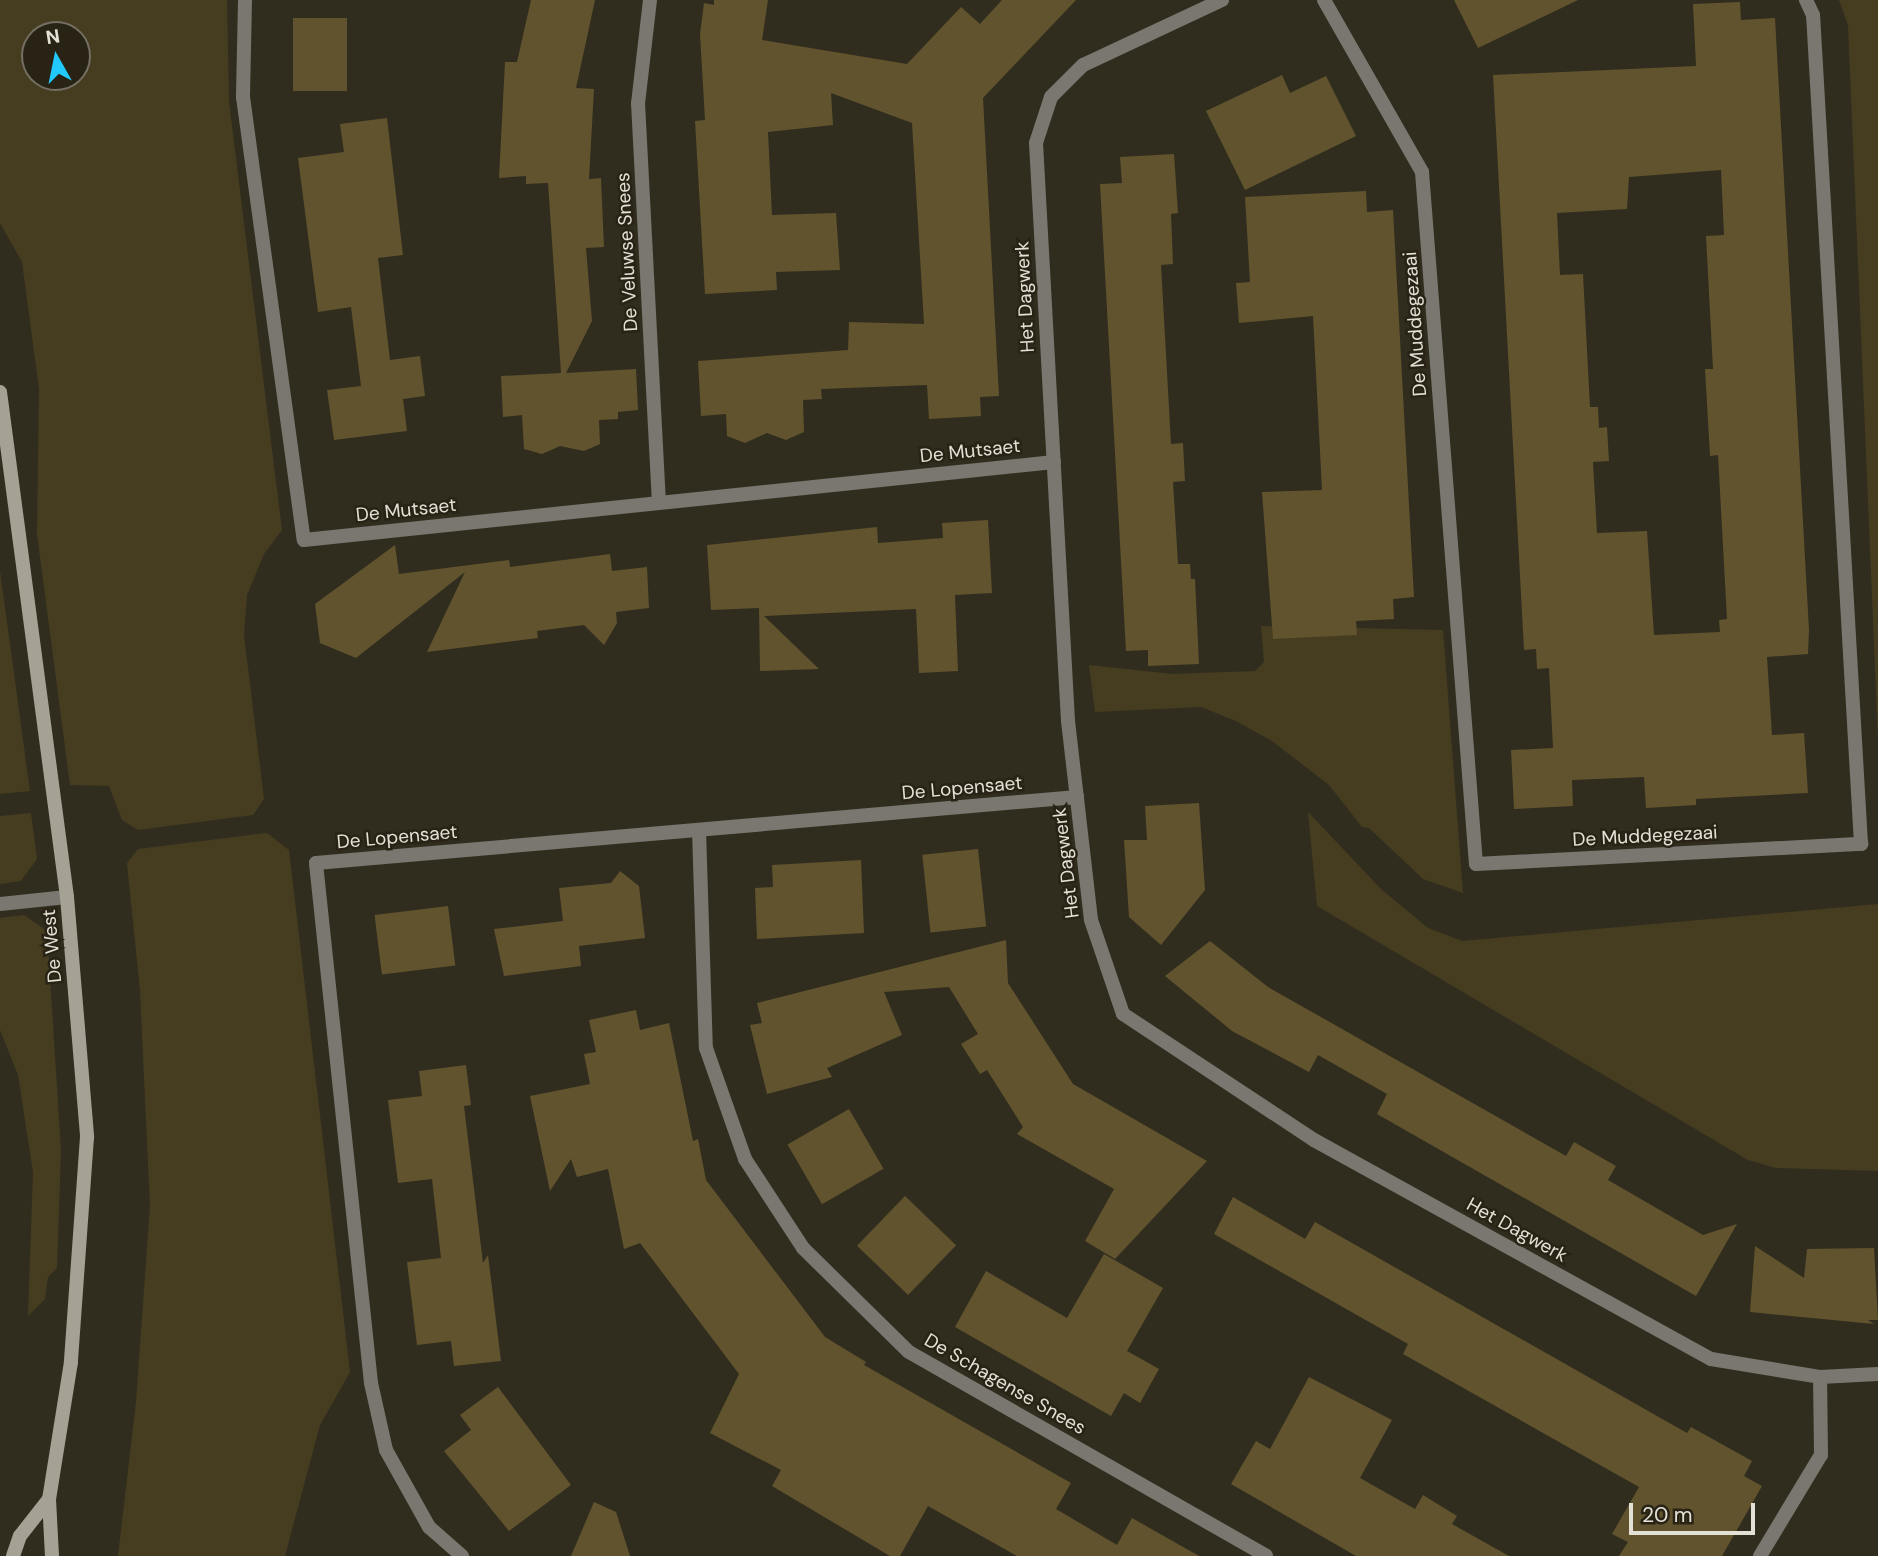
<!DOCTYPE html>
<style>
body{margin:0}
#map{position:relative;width:1878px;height:1556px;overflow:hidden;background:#312d1e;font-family:"DM Sans",sans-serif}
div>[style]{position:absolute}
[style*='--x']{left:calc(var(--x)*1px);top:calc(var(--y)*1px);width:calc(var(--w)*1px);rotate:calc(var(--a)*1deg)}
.green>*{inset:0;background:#463d21}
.building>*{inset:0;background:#60532e;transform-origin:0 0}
.minor>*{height:14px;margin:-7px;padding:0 7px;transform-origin:7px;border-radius:7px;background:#797770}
.secondary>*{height:14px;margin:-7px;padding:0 7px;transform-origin:7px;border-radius:7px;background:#a5a195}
span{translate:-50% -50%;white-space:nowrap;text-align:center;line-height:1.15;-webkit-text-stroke:5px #282315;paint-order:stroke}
.street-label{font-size:19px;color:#e3e0d6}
.north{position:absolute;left:21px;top:21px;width:70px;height:70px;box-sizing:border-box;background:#282315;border:2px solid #736f62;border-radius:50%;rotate:351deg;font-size:19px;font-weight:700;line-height:28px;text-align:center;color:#e3e0d6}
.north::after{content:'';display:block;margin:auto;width:24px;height:32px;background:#22c9fe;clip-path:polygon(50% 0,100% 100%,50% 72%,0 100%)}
.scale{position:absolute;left:1629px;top:1503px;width:126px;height:32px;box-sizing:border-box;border:4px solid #e3e0d6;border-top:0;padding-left:9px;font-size:21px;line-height:24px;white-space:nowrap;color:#e3e0d6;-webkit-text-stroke:5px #282315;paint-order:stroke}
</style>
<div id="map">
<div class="green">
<div style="clip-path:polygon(evenodd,0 0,227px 0,229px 102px,282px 530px,264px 554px,247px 595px,244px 635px,264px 799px,253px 815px,138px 830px,122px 820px,109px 786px,70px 785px,37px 534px,39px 389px,22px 262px,0 223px,0 0,35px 35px,77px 35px,77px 77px,35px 77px,35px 35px)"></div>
<div style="clip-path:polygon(1839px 0,1878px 0,1878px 740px,1848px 25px)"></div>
<div style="clip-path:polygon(0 571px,30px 791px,0 794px)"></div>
<div style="clip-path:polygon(1261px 626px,1443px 630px,1463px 893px,1423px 879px,1369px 828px,1362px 827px,1329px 785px,1272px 741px,1236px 721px,1201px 707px,1095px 712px,1089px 665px,1173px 674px,1255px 671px,1264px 662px)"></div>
<div style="clip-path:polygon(1308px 812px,1382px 890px,1428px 928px,1462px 941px,1878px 904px,1878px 1171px,1776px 1168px,1748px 1160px,1317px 906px)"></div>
<div style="clip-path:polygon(31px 813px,37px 859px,21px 881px,0 884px,0 816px)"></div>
<div style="clip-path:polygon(267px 833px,289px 850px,350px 1372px,320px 1425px,285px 1556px,118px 1556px,136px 1402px,150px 1206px,140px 991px,127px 863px,138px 849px)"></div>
<div style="clip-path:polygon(24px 915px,47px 931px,61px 1150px,57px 1268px,48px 1277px,45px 1299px,28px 1316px,33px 1172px,18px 1075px,0 1030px,0 918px)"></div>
</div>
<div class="building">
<div style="clip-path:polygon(531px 0,595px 0,576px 88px,594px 89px,589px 179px,601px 178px,604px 247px,586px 248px,592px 321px,566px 373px,636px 369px,638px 410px,618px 412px,618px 419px,599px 420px,600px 444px,584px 451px,560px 446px,542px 454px,524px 449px,522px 415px,503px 417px,501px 376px,561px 373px,548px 183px,526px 184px,526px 176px,499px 178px,505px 62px,517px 62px)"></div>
<div style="clip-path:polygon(714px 0,768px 0,762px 40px,907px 64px,961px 7px,980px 24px,1002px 0,1076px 0,983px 98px,999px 396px,980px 397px,981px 416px,929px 419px,927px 385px,821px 389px,822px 399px,803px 400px,804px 432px,786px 440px,767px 433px,745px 443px,727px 436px,726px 414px,701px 416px,698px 361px,848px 350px,849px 322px,924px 324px,912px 123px,831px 93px,833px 125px,768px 132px,772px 215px,836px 213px,840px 270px,776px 272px,777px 290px,705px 294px,695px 121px,705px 120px,700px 34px,704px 3px,714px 5px)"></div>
<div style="clip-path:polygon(1454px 0,1578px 0,1478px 48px)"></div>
<div style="clip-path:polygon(evenodd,1740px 2px,1741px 20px,1775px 18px,1809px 630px,1808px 654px,1767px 657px,1772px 735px,1804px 733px,1808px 793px,1696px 799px,1696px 805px,1646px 808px,1644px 777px,1572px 780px,1573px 806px,1514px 809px,1511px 750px,1553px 748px,1549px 668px,1537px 669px,1536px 649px,1524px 650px,1493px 75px,1696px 66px,1693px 4px,1740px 2px,1721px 170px,1724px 235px,1706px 236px,1713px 369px,1705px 369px,1710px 456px,1718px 455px,1727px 619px,1719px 620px,1720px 632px,1654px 635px,1647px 531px,1597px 533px,1593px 462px,1609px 461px,1607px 427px,1599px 428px,1598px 407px,1590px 407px,1583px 274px,1560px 275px,1557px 213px,1627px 209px,1629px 177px,1721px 170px)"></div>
<div style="left:293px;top:18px;width:54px;height:73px"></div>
<div style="clip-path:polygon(1282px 75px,1290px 93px,1326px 76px,1356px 136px,1245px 190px,1206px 111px)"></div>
<div style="clip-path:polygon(387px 118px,403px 255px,378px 258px,390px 360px,420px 356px,425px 396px,403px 399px,407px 431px,334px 440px,327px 390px,361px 386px,351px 307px,318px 312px,298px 158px,344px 152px,340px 124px)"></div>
<div style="clip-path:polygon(1174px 154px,1178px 213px,1171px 214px,1173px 264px,1161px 265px,1171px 444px,1183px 443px,1185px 481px,1173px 482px,1178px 564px,1190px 564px,1191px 579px,1195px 579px,1199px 664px,1148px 666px,1148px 650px,1126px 651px,1100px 184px,1122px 183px,1120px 157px)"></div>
<div style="clip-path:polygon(1366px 191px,1367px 212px,1393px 210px,1414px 597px,1393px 599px,1394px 619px,1356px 621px,1357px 635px,1273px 639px,1262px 492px,1322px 490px,1313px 316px,1239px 323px,1236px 283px,1250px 282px,1245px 197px)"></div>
<div style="clip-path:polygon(988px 520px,992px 593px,955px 595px,958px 671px,919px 673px,916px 609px,764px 616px,819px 669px,760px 671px,759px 608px,711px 610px,707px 545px,877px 527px,878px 543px,943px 538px,942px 523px)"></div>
<div style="clip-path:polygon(395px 545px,399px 574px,509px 560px,510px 567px,610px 554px,612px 571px,647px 567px,649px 608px,616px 612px,617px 623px,604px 645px,584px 625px,537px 631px,538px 638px,427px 652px,465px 572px,356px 658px,320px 643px,315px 604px)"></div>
<div style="clip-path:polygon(1199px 803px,1205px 890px,1161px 945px,1129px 917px,1124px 840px,1147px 840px,1145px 806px)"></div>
<div style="left:978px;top:849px;width:78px;height:56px;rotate:84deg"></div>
<div style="clip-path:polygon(861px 860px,864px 933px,757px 939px,755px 888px,773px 887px,772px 865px)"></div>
<div style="clip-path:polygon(620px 871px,639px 886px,645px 938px,579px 946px,581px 966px,504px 976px,494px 929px,563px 921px,559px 888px,611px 883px)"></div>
<div style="left:448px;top:906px;width:60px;height:74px;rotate:83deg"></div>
<div style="clip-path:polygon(1006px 940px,1008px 983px,1073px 1084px,1207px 1161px,1115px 1259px,1085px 1241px,1114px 1189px,1017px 1134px,1023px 1127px,987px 1070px,980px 1074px,961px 1044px,978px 1034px,949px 987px,884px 992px,902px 1035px,827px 1068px,832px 1077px,767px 1094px,750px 1025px,762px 1023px,757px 1003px)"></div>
<div style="clip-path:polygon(1210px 941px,1268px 987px,1566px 1156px,1574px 1142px,1616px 1166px,1608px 1180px,1703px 1235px,1737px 1224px,1696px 1296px,1377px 1114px,1387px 1094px,1318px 1055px,1309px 1072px,1232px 1031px,1165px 976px)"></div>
<div style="clip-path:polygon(636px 1010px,640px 1030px,669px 1023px,693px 1141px,698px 1139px,706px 1180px,825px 1337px,866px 1362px,864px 1365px,1071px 1483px,1056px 1509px,1117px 1545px,1132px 1518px,1199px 1556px,1017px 1556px,928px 1506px,900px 1556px,890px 1556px,772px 1486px,781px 1470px,710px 1433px,739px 1374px,640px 1243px,624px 1249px,608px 1169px,577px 1177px,571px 1159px,550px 1191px,530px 1096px,590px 1084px,584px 1054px,596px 1052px,589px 1020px)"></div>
<div style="clip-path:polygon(466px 1065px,471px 1105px,464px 1106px,483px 1263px,488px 1255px,501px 1361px,454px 1366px,451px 1341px,417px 1345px,407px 1262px,441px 1258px,432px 1179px,398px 1183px,388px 1100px,422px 1096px,419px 1071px)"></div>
<div style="left:849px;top:1109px;width:69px;height:71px;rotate:60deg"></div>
<div style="left:905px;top:1196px;width:71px;height:69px;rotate:44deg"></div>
<div style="clip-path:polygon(1233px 1197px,1305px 1239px,1315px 1222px,1687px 1433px,1691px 1427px,1752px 1461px,1744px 1476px,1762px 1486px,1722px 1556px,1619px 1556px,1628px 1542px,1612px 1534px,1639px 1487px,1403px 1354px,1408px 1344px,1214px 1234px)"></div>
<div style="clip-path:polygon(1755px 1246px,1804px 1278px,1807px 1249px,1874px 1248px,1878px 1320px,1868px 1320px,1874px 1324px,1750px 1312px)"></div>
<div style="clip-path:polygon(1104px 1254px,1163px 1288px,1127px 1351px,1159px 1369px,1140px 1403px,1124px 1393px,1111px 1416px,955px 1327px,986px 1271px,1067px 1318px)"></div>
<div style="clip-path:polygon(1309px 1377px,1392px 1420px,1360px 1478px,1415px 1509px,1423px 1495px,1457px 1516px,1452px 1524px,1509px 1556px,1356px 1556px,1231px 1484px,1256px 1441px,1270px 1449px)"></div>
<div style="clip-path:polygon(498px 1387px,571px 1485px,509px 1531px,444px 1451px,471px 1430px,460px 1415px)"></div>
<div style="clip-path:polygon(594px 1502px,616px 1512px,630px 1556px,571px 1556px)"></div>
</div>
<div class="minor">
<div style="--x:245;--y:0;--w:97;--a:91.2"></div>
<div style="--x:243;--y:97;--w:447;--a:82.2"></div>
<div style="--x:304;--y:540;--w:754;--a:-5.94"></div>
<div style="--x:650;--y:0;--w:104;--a:96.6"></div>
<div style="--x:638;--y:103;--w:400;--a:87"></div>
<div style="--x:1222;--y:0;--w:153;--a:154.9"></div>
<div style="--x:1083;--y:65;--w:45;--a:135"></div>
<div style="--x:1051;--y:97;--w:48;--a:108.1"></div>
<div style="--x:1036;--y:143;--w:579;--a:86.83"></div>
<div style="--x:1068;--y:721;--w:200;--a:83.4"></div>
<div style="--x:1091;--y:920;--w:99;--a:71.2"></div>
<div style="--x:1123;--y:1014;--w:229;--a:33.4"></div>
<div style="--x:1314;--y:1140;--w:453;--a:28.9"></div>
<div style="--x:1711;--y:1359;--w:110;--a:9.4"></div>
<div style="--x:1820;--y:1377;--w:58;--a:-3"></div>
<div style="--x:1324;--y:0;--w:198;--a:60.3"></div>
<div style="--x:1422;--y:172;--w:694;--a:85.54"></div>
<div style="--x:1476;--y:864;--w:386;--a:-3"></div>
<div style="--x:1861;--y:844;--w:830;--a:-93.31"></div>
<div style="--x:1813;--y:15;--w:17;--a:-115"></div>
<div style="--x:699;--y:830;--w:218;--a:88.2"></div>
<div style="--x:706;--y:1048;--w:118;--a:70.6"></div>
<div style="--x:745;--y:1159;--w:106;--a:56.9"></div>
<div style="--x:803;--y:1248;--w:148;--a:44.5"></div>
<div style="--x:909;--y:1352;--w:411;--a:29.7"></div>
<div style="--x:0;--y:904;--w:67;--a:-6"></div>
<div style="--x:462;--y:1556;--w:44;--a:-138.7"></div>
<div style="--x:429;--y:1527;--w:88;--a:-119.2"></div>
<div style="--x:386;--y:1450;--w:69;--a:-102.6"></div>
<div style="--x:371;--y:1383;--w:523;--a:-96.04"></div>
<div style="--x:316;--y:863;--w:764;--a:-4.96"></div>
<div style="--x:1760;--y:1556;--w:118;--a:-58.9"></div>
<div style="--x:1821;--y:1455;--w:78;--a:-90.7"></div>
</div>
<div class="secondary">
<div style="--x:0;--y:392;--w:509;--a:82.44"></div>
<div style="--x:67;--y:897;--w:241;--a:85.2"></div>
<div style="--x:87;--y:1137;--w:226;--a:94.1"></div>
<div style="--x:71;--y:1362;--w:139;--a:99.1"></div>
<div style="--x:49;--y:1499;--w:57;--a:87"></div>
<div style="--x:13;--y:1556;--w:21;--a:-71"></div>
<div style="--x:20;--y:1536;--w:47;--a:-51.9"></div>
</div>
<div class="street-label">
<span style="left:627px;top:252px;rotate:-93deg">De Veluwse Snees</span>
<span style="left:1025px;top:297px;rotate:-93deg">Het Dagwerk</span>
<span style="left:1415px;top:324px;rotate:-94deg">De Muddegezaai</span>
<span style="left:970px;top:451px;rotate:-6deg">De Mutsaet</span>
<span style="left:406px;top:510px;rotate:-6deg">De Mutsaet</span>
<span style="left:962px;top:788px;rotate:-5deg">De Lopensaet</span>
<span style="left:1645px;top:836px;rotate:-3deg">De Muddegezaai</span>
<span style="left:397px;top:837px;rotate:-5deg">De Lopensaet</span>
<span style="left:1066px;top:863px;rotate:-97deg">Het Dagwerk</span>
<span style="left:52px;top:946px;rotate:-95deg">De West</span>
<span style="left:1517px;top:1230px;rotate:29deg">Het Dagwerk</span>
<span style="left:1005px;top:1384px;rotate:30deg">De Schagense Snees</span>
</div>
<div class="north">N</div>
<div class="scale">20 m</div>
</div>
